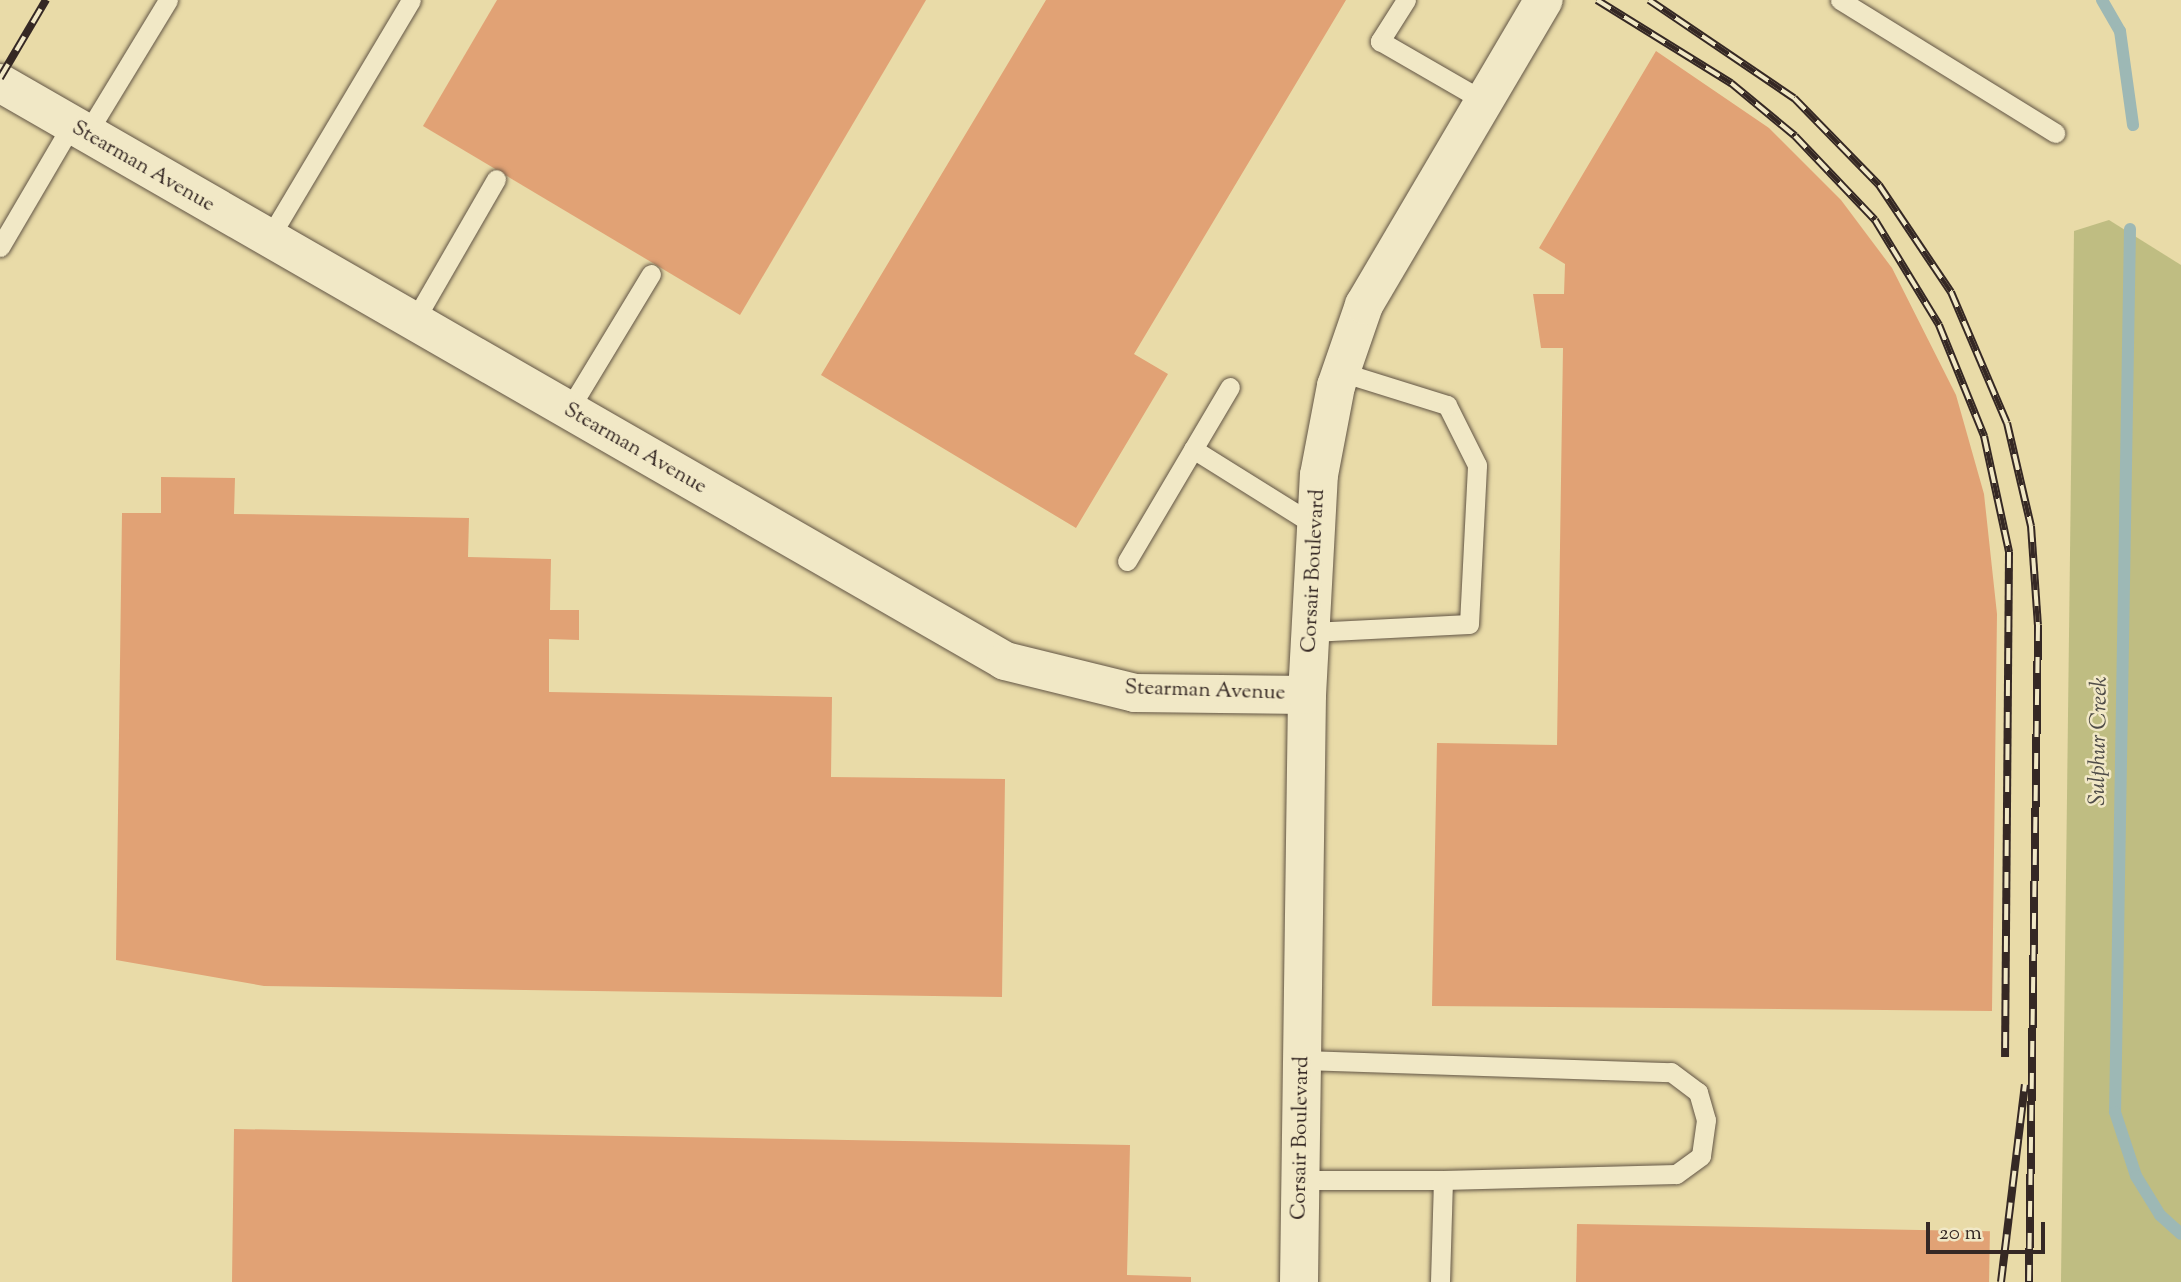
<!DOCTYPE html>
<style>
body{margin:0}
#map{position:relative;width:2181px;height:1282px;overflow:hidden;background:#e9dba8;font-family:"Sorts Mill Goudy",serif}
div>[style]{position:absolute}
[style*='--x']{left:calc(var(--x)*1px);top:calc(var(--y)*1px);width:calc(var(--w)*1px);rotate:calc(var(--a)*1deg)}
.green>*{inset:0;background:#bfbd82}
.stream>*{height:12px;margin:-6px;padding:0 6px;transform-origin:6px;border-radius:6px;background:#9db8b5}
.building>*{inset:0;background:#e1a275;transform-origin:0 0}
.roads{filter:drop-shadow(0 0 2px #625545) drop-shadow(0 0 2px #625545)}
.service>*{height:19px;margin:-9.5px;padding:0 9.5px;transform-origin:9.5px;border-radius:9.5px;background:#f1e8c6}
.minor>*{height:38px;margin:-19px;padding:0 19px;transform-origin:19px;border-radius:19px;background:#f1e8c6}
.rail>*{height:8px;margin-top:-4px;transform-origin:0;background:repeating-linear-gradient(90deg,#f1e8c6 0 16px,#352824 0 32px);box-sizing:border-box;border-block:2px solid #352824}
span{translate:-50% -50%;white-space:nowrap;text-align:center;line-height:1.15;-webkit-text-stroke:5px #f1e8c6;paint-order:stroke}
.street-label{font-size:21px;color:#352824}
.water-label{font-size:23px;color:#4f4c48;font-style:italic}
.scale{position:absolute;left:1926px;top:1222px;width:119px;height:32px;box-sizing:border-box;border:4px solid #352824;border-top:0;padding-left:9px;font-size:21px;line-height:24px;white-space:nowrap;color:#352824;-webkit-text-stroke:5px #f1e8c6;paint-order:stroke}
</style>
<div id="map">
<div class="green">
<div style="clip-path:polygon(2109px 220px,2181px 265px,2181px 1282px,2061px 1282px,2074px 231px)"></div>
</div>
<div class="stream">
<div style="--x:2102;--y:0;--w:36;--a:60"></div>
<div style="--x:2120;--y:31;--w:95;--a:82.1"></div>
<div style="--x:2130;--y:229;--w:883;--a:90.97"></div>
<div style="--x:2115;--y:1112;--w:67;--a:71.8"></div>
<div style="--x:2136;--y:1176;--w:46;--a:58.4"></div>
<div style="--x:2160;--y:1215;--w:28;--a:42"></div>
</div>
<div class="building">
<div style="clip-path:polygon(497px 0,926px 0,740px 315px,423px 126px)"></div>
<div style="clip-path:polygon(1046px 0,1346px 0,1134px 354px,1168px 374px,1076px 528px,821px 375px)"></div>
<div style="clip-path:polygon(1656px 51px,1769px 128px,1841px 200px,1892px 268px,1956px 395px,1984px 494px,1997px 614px,1992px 1011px,1432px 1006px,1437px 743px,1557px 745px,1563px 348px,1541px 348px,1533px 294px,1564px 294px,1565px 264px,1539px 248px)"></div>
<div style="clip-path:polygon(161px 477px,235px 478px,234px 514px,469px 518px,468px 557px,551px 559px,550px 610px,579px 610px,579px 640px,549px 639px,549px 692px,832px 697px,831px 777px,1005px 779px,1002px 997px,264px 986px,116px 960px,122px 513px,161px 513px)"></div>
<div style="clip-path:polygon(234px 1129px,1130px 1145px,1127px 1275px,1191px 1277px,1191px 1282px,232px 1282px)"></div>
<div style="left:1577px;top:1224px;width:413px;height:58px;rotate:1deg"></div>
</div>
<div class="roads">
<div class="service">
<div style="--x:1406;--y:0;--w:49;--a:122.4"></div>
<div style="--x:1380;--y:41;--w:120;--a:30"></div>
<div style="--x:1840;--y:0;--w:253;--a:31.7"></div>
<div style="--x:86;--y:135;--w:158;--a:-58.7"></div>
<div style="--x:268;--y:240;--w:279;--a:-59.2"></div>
<div style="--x:0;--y:247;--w:140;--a:-59.6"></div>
<div style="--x:413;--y:323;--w:166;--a:-60"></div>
<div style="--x:568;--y:411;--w:160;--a:-58.8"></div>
<div style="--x:1193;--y:449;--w:145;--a:32"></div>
<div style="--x:1127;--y:561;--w:202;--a:-59.4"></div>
<div style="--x:1311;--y:632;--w:158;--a:-2.9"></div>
<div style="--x:1469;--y:624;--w:159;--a:-87.1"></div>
<div style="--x:1477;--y:465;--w:67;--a:-116.6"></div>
<div style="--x:1447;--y:405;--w:111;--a:-162.7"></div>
<div style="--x:1303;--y:1060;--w:368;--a:1.9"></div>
<div style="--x:1671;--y:1072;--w:34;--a:37"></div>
<div style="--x:1698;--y:1092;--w:29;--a:74"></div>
<div style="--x:1706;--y:1120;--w:36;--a:98"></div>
<div style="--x:1701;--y:1156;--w:31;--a:144"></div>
<div style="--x:1676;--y:1174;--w:233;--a:178.5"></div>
<div style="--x:1300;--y:1180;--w:143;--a:0"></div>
<div style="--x:1443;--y:1180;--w:102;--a:91.7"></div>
</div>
<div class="minor">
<div style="--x:0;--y:83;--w:1159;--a:29.9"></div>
<div style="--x:1005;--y:661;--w:134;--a:13.8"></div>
<div style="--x:1135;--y:693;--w:172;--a:0.7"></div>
<div style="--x:1299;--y:1282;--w:587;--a:-89.22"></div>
<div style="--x:1307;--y:695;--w:220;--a:-86.9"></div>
<div style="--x:1319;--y:475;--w:91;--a:-79.2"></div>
<div style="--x:1336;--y:386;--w:86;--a:-70.9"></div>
<div style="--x:1364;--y:305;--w:354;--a:-59.5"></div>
</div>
</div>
<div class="rail">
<div style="--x:1597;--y:0;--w:158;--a:31.8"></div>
<div style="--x:1731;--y:83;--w:83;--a:39.6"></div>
<div style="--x:1795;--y:136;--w:116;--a:46.4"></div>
<div style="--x:1875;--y:220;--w:123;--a:58.6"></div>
<div style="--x:1939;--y:325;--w:120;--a:67.9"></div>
<div style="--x:1984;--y:436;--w:119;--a:77.8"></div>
<div style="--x:2009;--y:552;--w:505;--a:90.45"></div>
<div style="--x:1649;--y:0;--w:175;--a:34.1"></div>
<div style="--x:1794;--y:98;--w:122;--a:45.7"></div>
<div style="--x:1879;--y:185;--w:129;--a:56.1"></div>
<div style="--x:1951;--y:292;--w:142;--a:66.9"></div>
<div style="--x:2007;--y:423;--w:106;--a:76.9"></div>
<div style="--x:2031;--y:526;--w:99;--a:86"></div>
<div style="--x:2038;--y:625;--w:657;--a:90.78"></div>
<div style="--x:0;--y:78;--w:91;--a:-59.5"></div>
<div style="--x:2001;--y:1282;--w:199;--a:-83.1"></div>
</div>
<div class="street-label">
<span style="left:143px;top:167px;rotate:30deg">Stearman Avenue</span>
<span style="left:635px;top:449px;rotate:30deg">Stearman Avenue</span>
<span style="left:1314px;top:571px;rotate:-87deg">Corsair Boulevard</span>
<span style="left:1205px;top:691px;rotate:2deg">Stearman Avenue</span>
<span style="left:1301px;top:1138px;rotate:-89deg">Corsair Boulevard</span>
</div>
<div class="water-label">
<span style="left:2100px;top:741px;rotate:-89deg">Sulphur Creek</span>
</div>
<div class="scale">20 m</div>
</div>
